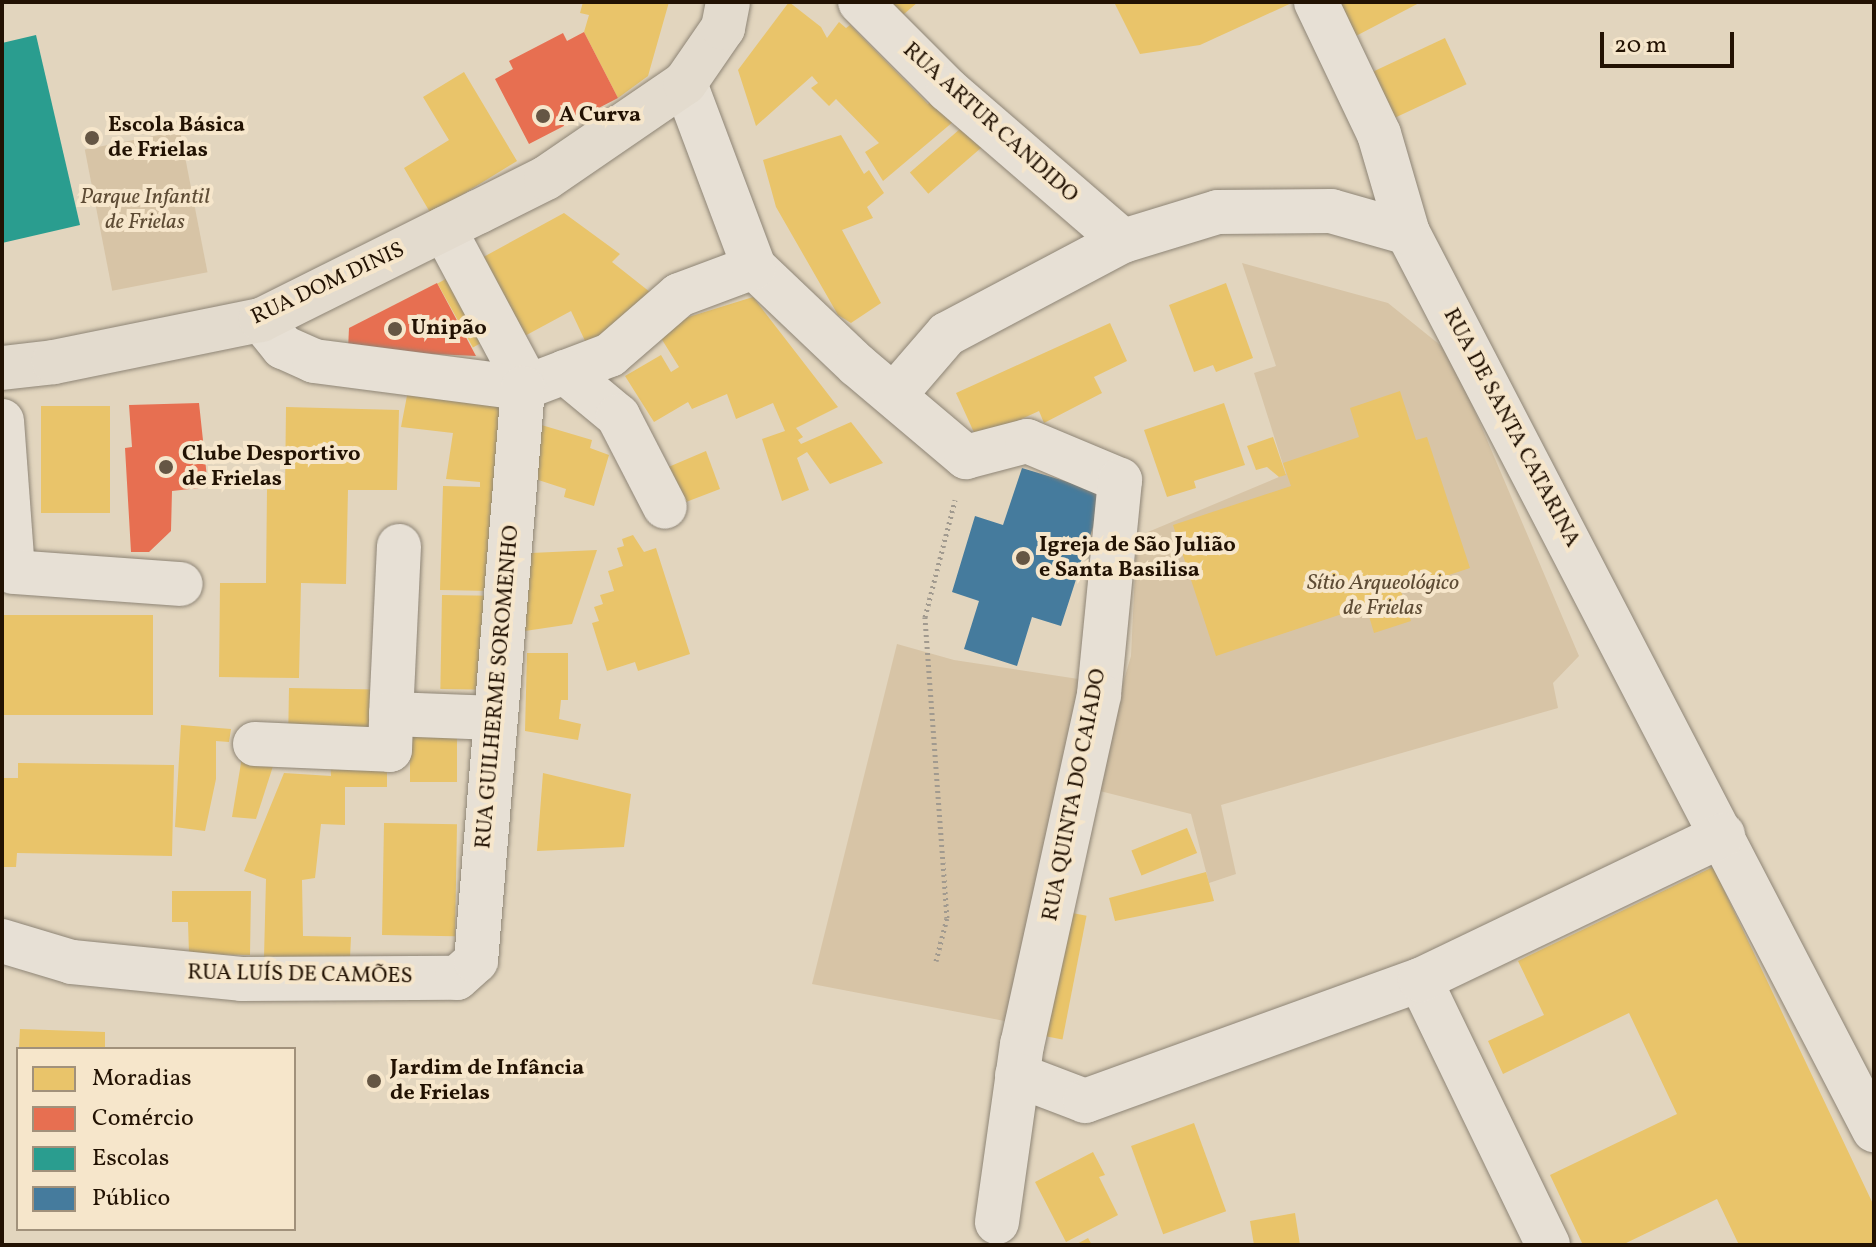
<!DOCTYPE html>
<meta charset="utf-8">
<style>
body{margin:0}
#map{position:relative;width:1876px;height:1247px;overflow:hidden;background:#e2d5be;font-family:Vollkorn,serif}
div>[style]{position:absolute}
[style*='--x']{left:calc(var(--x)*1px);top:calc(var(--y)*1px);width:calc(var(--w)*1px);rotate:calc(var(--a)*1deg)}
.green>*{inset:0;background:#d7c4a6;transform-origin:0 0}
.homes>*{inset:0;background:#e9c46a;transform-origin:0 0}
.shops>*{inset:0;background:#e76f51}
.schools>*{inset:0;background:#2a9d8f}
.public>*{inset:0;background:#457b9d}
.path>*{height:5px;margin-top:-2.5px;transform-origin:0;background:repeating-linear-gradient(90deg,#a19a8f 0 2px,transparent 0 6px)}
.roads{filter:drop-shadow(0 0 2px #8e8576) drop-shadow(0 0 2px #8e8576)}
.minor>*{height:44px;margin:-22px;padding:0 22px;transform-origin:22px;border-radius:22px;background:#e7e0d5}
.major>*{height:44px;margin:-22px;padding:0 22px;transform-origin:22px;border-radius:22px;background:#e3dbce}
.dots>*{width:22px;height:22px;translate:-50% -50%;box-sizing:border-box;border:4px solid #f6e6cb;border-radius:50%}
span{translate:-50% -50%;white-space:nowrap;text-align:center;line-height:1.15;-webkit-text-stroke:8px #f6e6cb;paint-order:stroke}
.poi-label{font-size:22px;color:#221203;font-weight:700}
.left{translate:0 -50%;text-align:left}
.street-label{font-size:22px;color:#221203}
.park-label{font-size:22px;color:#5e4c35;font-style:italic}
.frame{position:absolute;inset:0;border:4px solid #221203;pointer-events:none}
.legend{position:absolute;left:16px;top:1047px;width:280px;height:184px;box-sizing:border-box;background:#f6e6cb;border:2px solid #a1917b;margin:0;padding:10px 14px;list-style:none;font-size:24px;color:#221203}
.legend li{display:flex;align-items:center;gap:16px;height:40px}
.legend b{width:40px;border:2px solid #a1917b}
.scale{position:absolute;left:1600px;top:32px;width:134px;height:36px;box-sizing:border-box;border:4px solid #221203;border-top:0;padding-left:10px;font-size:24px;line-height:28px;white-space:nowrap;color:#221203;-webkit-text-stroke:6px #f6e6cb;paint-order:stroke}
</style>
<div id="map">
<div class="green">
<div style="left:180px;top:131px;width:144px;height:97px;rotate:79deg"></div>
<div style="clip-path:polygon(1242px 263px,1388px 303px,1450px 353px,1579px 656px,1553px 683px,1558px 708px,1221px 805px,1236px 874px,1209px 883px,1191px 814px,1092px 789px,1131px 656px,1136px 551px,1148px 532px,1286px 474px,1254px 373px,1276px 366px)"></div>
<div style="clip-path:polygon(897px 644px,954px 660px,1085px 680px,1010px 1022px,812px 984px)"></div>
</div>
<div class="homes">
<div style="clip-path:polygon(583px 2px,669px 2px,648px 76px,618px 98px,584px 32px,589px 15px,580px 13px)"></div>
<div style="clip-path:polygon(789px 2px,821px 27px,827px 38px,839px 22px,846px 28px,850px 25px,928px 104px,936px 97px,960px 116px,883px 181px,865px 152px,879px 143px,836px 99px,829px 106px,811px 88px,818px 83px,812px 76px,756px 126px,738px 70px)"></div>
<div style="clip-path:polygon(881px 2px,918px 2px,897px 20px)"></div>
<div style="clip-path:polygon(1114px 2px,1294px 2px,1200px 45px,1140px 54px)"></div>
<div style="clip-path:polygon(1336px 2px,1421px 2px,1354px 37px)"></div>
<div style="left:1445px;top:38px;width:51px;height:82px;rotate:65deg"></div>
<div style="clip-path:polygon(464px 72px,517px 161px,431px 214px,404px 168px,449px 140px,423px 97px)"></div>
<div style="left:968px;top:122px;width:28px;height:77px;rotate:49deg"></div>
<div style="clip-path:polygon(841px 135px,864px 174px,869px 170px,884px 193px,867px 207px,873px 218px,842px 230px,881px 303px,851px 323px,838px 315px,776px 207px,763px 160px)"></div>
<div style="clip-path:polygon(564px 213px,620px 254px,612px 262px,655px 296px,587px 345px,571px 311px,508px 345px,467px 266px)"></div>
<div style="left:462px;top:270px;width:73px;height:28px;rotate:61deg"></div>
<div style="clip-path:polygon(1226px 283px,1253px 358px,1216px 372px,1213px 365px,1194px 372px,1169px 305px)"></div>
<div style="clip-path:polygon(753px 297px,838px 407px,796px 428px,803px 437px,798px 440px,801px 444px,851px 422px,883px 463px,830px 484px,807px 452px,797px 458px,809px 490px,782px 501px,762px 439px,785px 431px,773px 403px,736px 419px,727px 394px,692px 409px,688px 402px,654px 422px,625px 376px,661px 355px,671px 372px,679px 367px,661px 338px,666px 324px)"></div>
<div style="clip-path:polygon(1110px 323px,1127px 361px,1094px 377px,1102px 393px,1044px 423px,1039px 411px,977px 439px,956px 393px)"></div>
<div style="clip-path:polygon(410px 380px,505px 394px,491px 591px,440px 590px,443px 486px,480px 487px,480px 482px,446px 479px,453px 433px,401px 427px)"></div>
<div style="clip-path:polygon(1400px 391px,1416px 440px,1427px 437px,1470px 568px,1401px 591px,1411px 621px,1374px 633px,1366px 606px,1216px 656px,1173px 525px,1291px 486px,1283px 463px,1359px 437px,1350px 408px)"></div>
<div style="clip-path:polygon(1224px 403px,1245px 465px,1194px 481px,1196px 488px,1167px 497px,1144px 430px)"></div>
<div style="left:41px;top:406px;width:69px;height:107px"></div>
<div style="clip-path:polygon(286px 407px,399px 410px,397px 490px,348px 490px,346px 584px,301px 583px,299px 678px,219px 677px,220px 583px,266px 583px,267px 489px,285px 490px)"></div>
<div style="clip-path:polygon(538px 424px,592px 440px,590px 448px,609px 455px,594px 506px,564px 497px,566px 489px,523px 475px)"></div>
<div style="clip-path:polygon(1273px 437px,1286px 475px,1279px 477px,1267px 467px,1256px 470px,1247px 446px)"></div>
<div style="clip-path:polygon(706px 451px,720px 489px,686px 502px,666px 468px)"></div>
<div style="clip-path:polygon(633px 535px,644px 552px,656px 548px,690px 654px,638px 671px,635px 662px,607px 671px,592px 623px,599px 621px,594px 607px,603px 604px,600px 595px,614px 591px,608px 571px,623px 566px,617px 548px,624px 546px,622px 539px)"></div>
<div style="clip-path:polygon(597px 550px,572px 624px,525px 631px,531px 553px)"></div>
<div style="left:442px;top:595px;width:49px;height:94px;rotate:1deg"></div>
<div style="left:2px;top:615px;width:151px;height:100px"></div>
<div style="clip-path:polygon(527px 653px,568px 653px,568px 700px,561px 700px,559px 719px,581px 724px,578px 740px,525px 731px)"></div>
<div style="left:289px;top:688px;width:87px;height:50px;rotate:1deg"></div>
<div style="clip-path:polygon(181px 725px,231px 729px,229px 742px,216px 741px,216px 779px,205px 831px,175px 827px)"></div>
<div style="left:410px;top:734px;width:47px;height:48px"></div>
<div style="clip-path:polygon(387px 756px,387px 787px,345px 787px,345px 825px,321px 824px,315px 878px,302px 880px,303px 936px,351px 937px,350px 958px,264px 957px,266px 879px,244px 871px,284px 773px,331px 776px,330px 757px)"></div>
<div style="clip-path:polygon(242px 757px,275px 760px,256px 819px,232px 817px)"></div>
<div style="clip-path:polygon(18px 763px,174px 765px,172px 856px,17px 853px,16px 867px,2px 867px,2px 778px,18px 778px)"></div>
<div style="clip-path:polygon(543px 773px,631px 794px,624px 847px,537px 851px)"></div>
<div style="left:384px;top:823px;width:73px;height:112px;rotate:1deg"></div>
<div style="left:1187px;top:828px;width:27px;height:60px;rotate:68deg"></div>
<div style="clip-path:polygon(1713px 867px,1874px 1206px,1874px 1245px,1739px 1245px,1717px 1199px,1622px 1245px,1583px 1245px,1550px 1175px,1677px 1114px,1629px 1013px,1503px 1074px,1488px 1041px,1544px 1015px,1518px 961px)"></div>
<div style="clip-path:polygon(1206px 872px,1214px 901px,1115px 921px,1109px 898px)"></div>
<div style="clip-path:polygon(172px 891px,251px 891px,250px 955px,189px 954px,188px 922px,172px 922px)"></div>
<div style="left:1062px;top:911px;width:25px;height:126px;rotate:11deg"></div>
<div style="clip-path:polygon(20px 1029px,105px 1032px,105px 1049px,19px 1049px)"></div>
<div style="left:1194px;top:1123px;width:94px;height:67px;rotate:70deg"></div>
<div style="clip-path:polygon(1093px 1152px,1105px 1175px,1099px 1177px,1118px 1215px,1066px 1242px,1035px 1182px)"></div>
<div style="clip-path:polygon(1295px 1213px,1300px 1245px,1254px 1245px,1250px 1221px)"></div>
<div style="clip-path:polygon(1088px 1238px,1092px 1245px,1075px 1245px)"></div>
</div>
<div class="shops">
<div style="clip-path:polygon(584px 32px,618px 98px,529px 144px,495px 79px,513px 69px,509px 61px,563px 33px,567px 41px)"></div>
<div style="clip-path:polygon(437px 283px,476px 356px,348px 350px,349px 328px)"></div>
<div style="clip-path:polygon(199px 403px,208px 487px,172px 491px,171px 531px,149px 552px,131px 552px,125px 448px,132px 447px,129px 405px)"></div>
</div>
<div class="schools">
<div style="clip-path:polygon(36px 35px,80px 225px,2px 243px,2px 43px)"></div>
</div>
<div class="public">
<div style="clip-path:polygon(1022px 468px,1104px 493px,1061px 626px,1032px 617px,1017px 666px,964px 649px,979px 601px,952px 592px,975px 516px,1003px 525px)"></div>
</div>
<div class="path">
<div style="--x:936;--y:961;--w:44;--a:-75.7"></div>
<div style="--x:947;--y:918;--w:302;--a:-94.2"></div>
<div style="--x:925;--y:617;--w:121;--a:-75.6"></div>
</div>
<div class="roads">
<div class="minor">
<div style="--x:860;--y:2;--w:124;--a:45"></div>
<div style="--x:948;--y:90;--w:231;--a:40.8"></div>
<div style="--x:1316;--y:2;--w:146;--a:64.5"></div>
<div style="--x:1379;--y:134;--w:103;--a:73.7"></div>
<div style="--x:1408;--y:233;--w:1011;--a:62.55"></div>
<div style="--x:444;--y:229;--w:178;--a:61.9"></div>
<div style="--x:754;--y:267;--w:142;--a:43.6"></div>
<div style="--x:857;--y:365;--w:143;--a:40.2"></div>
<div style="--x:966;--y:457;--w:63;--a:-14.7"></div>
<div style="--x:1027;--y:441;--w:101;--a:22.8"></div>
<div style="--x:1120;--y:480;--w:216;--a:95.6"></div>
<div style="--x:1099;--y:695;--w:357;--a:102.4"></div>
<div style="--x:1022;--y:1044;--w:180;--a:98"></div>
<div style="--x:261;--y:320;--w:35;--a:51"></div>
<div style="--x:283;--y:347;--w:34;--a:24"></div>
<div style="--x:314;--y:361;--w:211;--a:7.4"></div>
<div style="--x:523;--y:388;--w:93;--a:-20.8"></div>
<div style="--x:610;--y:355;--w:91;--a:-41"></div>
<div style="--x:679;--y:295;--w:80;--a:-20.5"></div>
<div style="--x:754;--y:267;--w:197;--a:-110.6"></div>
<div style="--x:565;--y:372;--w:69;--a:39.7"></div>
<div style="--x:618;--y:416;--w:102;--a:62.7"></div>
<div style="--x:896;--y:393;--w:78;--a:-49.2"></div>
<div style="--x:947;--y:334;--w:199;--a:-27.9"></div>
<div style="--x:1123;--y:241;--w:99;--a:-17"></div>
<div style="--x:1218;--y:212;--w:113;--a:-0.5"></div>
<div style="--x:1331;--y:211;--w:80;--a:15.9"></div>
<div style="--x:2;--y:421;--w:151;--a:85.8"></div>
<div style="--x:13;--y:572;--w:168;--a:4.1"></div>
<div style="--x:399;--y:546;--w:168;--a:92.7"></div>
<div style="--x:391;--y:714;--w:105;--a:2.2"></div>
<div style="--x:255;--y:744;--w:135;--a:2.5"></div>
<div style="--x:390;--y:750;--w:36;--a:-88"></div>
<div style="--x:2;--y:941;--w:73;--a:16.7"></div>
<div style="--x:72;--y:962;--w:170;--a:5.7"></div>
<div style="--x:241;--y:979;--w:216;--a:-0.3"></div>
<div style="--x:457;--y:978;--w:25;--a:-42"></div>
<div style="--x:476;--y:961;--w:575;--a:-85.31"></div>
<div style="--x:1420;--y:980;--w:294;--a:64.2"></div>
<div style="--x:1017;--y:1075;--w:73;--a:20.9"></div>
<div style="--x:1085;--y:1101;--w:356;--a:-19.9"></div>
<div style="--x:1420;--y:980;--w:336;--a:-25.6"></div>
</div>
<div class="major">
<div style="--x:2;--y:368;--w:52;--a:-6.6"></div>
<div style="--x:54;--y:362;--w:211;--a:-11.5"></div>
<div style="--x:261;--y:320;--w:242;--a:-26.5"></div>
<div style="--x:478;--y:212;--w:76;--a:-26.6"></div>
<div style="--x:546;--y:178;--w:168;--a:-34.4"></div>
<div style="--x:685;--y:83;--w:67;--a:-55.4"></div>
<div style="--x:723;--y:28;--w:26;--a:-79"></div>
</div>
</div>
<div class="dots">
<div style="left:543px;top:116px;background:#655644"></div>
<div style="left:92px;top:138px;background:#655644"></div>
<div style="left:395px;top:329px;background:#655644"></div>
<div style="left:166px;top:467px;background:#655644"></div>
<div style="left:1023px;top:558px;background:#655644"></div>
<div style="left:374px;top:1081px;background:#655644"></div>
</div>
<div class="poi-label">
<span class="left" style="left:559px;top:116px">A Curva</span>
<span class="left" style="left:108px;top:138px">Escola Básica<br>de Frielas</span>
<span class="left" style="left:411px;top:329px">Unipão</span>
<span class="left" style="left:182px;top:467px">Clube Desportivo<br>de Frielas</span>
<span class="left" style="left:1039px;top:558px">Igreja de São Julião<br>e Santa Basilisa</span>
<span class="left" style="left:390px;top:1081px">Jardim de Infância<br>de Frielas</span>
</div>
<div class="street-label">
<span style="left:990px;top:123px;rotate:42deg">RUA ARTUR CANDIDO</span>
<span style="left:328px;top:284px;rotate:-25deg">RUA DOM DINIS</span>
<span style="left:1511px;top:428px;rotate:62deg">RUA DE SANTA CATARINA</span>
<span style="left:498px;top:687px;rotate:-85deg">RUA GUILHERME SOROMENHO</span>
<span style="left:1075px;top:795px;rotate:-79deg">RUA QUINTA DO CAIADO</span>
<span style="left:300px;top:975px;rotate:1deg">RUA LUÍS DE CAMÕES</span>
</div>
<div class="park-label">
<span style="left:145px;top:210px">Parque Infantil<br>de Frielas</span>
<span style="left:1383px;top:596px">Sítio Arqueológico<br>de Frielas</span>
</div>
<div class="frame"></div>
<ul class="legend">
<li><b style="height:22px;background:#e9c46a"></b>Moradias</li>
<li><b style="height:22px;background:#e76f51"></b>Comércio</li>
<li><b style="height:22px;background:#2a9d8f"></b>Escolas</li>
<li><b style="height:22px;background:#457b9d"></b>Público</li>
</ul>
<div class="scale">20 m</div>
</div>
